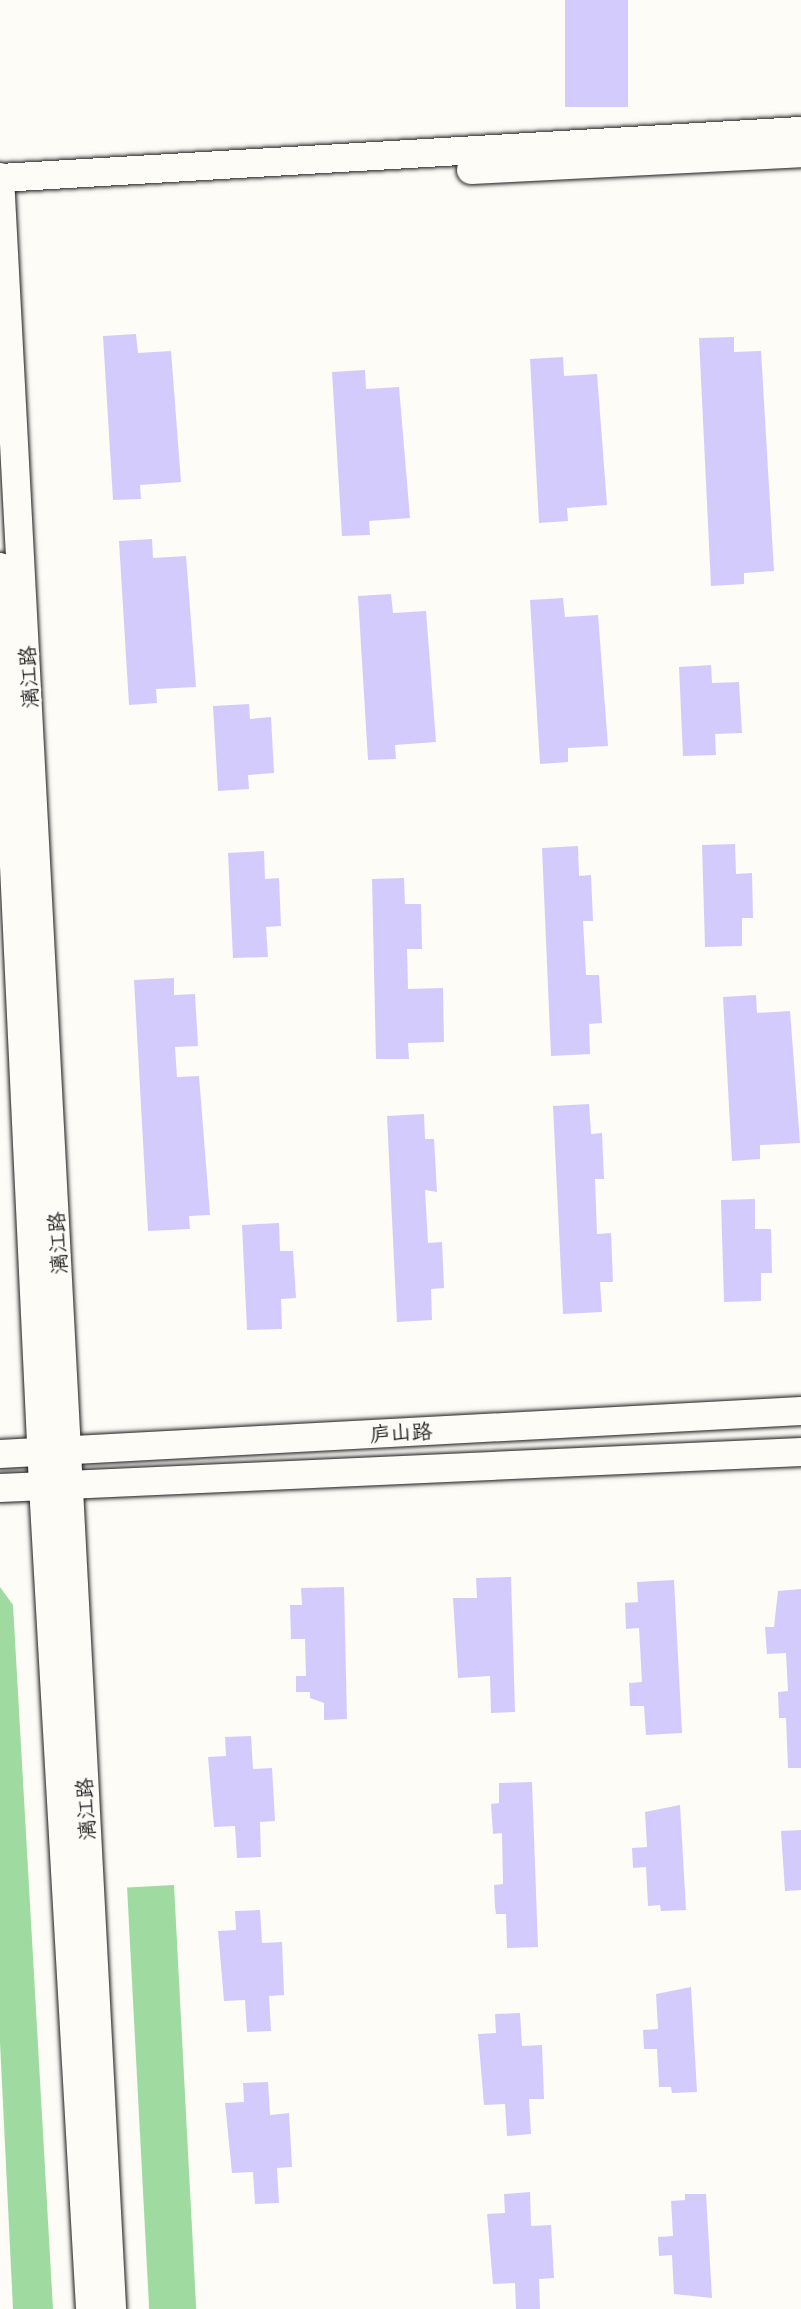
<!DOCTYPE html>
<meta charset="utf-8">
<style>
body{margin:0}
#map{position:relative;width:801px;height:2309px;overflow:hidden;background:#fdfcf7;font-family:"Shantell Sans","LXGW WenKai TC",sans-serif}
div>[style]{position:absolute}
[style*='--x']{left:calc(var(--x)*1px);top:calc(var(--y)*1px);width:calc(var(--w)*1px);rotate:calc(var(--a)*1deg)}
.green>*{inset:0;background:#9fdba1;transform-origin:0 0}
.building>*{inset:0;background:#d4cbfd;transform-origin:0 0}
.roads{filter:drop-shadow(0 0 2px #1c1c1c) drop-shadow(0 0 2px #1c1c1c)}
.secondary>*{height:28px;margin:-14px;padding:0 14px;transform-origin:14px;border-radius:14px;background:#fdfcf7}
span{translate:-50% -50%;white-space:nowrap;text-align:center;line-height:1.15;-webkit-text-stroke:5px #fdfcf7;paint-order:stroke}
.street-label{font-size:21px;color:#1c1c1c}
</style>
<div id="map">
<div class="green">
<div style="clip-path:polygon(0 1587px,13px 1605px,53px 2309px,13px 2309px,0 2042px)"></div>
<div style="left:174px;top:1885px;width:425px;height:47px;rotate:87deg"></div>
</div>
<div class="building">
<div style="left:565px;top:0;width:63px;height:107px"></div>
<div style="clip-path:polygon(136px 334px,138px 353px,171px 351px,181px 482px,140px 485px,141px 499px,113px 500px,103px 336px)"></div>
<div style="clip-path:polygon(734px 337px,734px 352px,761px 351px,774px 571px,744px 573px,744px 584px,711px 586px,699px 338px)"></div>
<div style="clip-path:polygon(563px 357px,564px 376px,597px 374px,607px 505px,567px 508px,568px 521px,539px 523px,530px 359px)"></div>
<div style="clip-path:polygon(365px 370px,366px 389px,399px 387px,410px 518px,369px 521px,370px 535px,342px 536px,332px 372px)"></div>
<div style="clip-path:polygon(152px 539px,153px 558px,186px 556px,196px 687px,156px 689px,157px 703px,129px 705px,119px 541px)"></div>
<div style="clip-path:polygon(391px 594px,393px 613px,426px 611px,436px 742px,395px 745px,396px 759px,368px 760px,358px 596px)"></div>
<div style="clip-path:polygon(563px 598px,565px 617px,598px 615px,608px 746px,568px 748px,568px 762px,540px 764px,530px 600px)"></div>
<div style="clip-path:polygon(711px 665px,712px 683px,739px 682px,742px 733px,715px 734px,716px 755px,683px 756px,679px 667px)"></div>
<div style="clip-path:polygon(249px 704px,250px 719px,271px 717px,274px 773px,248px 775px,249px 789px,218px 791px,213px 706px)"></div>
<div style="clip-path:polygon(735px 844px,736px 874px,752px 873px,753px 918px,742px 918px,742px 946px,705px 947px,702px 845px)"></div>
<div style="clip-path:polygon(578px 846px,579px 876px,591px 875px,593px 921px,583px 921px,586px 975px,599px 975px,602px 1023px,589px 1024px,590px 1054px,551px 1056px,542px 848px)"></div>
<div style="clip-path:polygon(264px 851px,265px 879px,279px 878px,281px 926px,266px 927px,268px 957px,233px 958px,228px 853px)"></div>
<div style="clip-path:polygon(404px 878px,405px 904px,421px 904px,422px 949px,407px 949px,408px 989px,443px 988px,444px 1042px,408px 1043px,409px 1059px,376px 1059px,372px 879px)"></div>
<div style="clip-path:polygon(174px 978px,174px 995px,195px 994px,198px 1046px,175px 1047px,177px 1077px,199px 1076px,210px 1215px,189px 1216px,190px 1229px,148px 1231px,134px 980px)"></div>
<div style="clip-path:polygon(756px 995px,757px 1013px,790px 1011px,800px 1143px,760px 1145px,760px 1159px,732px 1161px,723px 997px)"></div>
<div style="clip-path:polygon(589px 1104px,591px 1134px,602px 1133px,604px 1179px,595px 1179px,597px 1234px,611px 1233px,613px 1282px,600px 1282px,602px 1312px,563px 1314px,553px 1106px)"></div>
<div style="clip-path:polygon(424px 1114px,425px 1139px,434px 1139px,437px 1192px,425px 1190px,428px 1243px,442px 1242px,444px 1288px,431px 1289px,432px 1320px,397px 1322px,387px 1116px)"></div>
<div style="clip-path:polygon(755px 1199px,755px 1229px,771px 1229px,772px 1273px,761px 1273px,761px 1301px,724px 1302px,721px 1200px)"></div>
<div style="clip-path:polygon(279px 1223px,280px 1251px,293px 1251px,296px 1298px,281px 1299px,282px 1329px,247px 1330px,242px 1225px)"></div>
<div style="clip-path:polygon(511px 1577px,515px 1712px,491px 1713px,490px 1676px,458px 1678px,453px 1598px,477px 1598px,476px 1578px)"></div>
<div style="clip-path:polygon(674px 1580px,682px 1733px,646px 1735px,644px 1706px,630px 1706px,629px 1683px,642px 1682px,639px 1628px,626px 1629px,625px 1603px,638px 1602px,637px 1582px)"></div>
<div style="clip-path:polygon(344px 1587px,347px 1719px,324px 1720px,324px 1703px,310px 1698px,310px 1692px,296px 1692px,296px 1676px,306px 1676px,305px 1639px,291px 1639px,290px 1605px,302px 1605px,301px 1588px)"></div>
<div style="clip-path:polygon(801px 1589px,801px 1768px,788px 1768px,786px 1718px,779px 1718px,778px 1692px,788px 1691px,786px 1653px,767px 1654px,765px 1627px,774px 1627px,778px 1591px)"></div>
<div style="clip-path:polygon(251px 1736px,253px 1769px,272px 1768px,275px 1821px,260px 1822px,261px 1857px,237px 1858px,235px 1826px,214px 1827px,208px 1757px,226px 1756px,225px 1737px)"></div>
<div style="clip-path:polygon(532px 1782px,538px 1947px,507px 1948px,506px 1914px,496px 1914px,495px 1907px,494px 1885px,503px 1884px,502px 1833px,493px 1834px,491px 1804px,499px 1803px,499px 1783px)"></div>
<div style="clip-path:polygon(680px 1805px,686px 1910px,661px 1911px,660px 1905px,648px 1906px,646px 1867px,633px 1868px,632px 1848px,647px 1847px,645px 1812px)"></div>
<div style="clip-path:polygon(801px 1830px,801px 1890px,785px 1891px,781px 1831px)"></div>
<div style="clip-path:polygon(260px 1910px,262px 1943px,282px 1942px,284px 1995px,269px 1996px,271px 2031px,247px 2032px,245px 2000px,224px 2001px,218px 1931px,236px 1930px,235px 1911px)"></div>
<div style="clip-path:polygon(691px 1987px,697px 2092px,672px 2093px,671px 2087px,659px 2087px,657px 2049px,644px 2049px,643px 2030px,658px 2029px,656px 1994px)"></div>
<div style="clip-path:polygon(520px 2013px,522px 2046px,542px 2045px,544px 2099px,529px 2099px,531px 2134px,507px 2136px,505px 2104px,484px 2105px,478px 2034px,496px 2033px,495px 2014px)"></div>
<div style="clip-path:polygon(268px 2082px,270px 2115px,289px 2113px,292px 2167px,277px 2168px,279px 2203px,255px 2204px,253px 2172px,232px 2173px,225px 2103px,244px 2102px,243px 2083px)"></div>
<div style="clip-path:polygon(530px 2192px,531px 2226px,551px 2225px,554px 2278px,539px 2279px,540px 2309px,516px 2309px,515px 2283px,493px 2284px,487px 2214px,505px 2213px,504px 2194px)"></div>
<div style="clip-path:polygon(685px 2194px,706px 2194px,712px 2298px,674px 2294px,672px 2255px,659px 2256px,658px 2237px,673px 2236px,671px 2201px,685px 2200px)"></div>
</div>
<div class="roads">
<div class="secondary">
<div style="--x:471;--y:170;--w:330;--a:-2.9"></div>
<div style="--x:0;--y:177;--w:2135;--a:86.99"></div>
<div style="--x:0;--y:178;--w:802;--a:-3.36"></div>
<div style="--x:0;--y:567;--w:920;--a:87.32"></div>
<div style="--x:43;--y:1486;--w:824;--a:86.73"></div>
<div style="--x:0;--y:1454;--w:802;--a:-3.07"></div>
<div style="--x:0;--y:1488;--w:802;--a:-2.57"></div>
</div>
</div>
<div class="street-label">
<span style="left:29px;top:677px;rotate:-93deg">漓江路</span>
<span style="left:58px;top:1243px;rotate:-93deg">漓江路</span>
<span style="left:401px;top:1433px;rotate:-3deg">庐山路</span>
<span style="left:86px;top:1809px;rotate:-93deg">漓江路</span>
</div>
</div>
